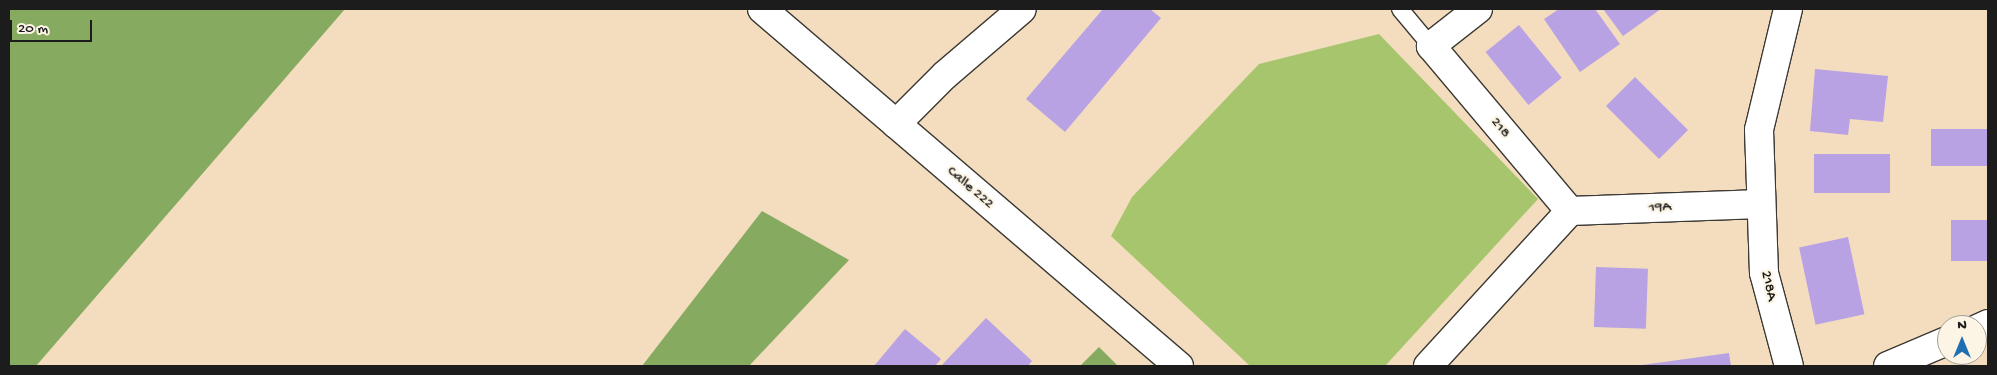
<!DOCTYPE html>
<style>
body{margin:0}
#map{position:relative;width:1997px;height:375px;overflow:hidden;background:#f4ddbf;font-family:"Gochi Hand",sans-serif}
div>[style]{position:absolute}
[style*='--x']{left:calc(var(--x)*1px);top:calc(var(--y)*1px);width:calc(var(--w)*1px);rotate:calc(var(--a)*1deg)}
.green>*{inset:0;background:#a7c56d}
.forest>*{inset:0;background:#85aa60}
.building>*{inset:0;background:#b8a2e3;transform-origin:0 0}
.roads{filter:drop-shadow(1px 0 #3c3934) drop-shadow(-1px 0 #3c3934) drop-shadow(0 1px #3c3934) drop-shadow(0 -1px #3c3934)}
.service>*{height:16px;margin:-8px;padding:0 8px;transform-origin:8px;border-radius:8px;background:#fff}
.minor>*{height:28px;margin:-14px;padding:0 14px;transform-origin:14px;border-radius:14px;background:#fff}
.secondary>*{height:28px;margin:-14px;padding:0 14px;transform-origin:14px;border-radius:14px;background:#fff}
span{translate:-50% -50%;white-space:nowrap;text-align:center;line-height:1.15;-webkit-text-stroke:4.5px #fcf5e5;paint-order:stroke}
.street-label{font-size:15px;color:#1c1c1c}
.frame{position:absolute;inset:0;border:10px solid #1c1c1c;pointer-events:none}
.north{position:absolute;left:1937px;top:315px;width:50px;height:50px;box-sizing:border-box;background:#fcf5e5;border:1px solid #a29e95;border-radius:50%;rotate:0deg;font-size:14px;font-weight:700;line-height:20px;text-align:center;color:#1c1c1c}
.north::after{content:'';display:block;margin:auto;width:18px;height:22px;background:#1f6fb2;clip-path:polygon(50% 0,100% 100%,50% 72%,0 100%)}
.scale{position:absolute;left:10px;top:20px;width:82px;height:22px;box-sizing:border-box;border:2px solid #1c1c1c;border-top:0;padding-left:6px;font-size:15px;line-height:18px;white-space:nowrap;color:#1c1c1c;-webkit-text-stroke:4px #fcf5e5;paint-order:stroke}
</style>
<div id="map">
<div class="green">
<i style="clip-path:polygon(1379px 34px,1538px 199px,1385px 366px,1250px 366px,1111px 236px,1132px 197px,1259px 64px)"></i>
</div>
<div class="forest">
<i style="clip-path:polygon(9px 9px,345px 9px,36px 366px,9px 366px)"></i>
<i style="clip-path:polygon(762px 211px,849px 260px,749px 366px,642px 366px)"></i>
<i style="clip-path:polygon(1099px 347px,1118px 366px,1080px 366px)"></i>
</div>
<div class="building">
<i style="clip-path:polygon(1103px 9px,1150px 9px,1161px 18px,1065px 132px,1026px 99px)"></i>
<i style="clip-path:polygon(1559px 9px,1595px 9px,1620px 44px,1580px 72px,1544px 19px)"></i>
<i style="clip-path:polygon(1603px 9px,1661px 9px,1623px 36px)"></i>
<i style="left:1519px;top:25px;width:68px;height:43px;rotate:51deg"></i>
<i style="clip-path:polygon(1815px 69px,1888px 76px,1883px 122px,1850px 119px,1848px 135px,1810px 131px)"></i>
<i style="left:1635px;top:77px;width:75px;height:41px;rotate:45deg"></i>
<i style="left:1931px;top:129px;width:57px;height:37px"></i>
<i style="left:1814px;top:154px;width:76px;height:39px"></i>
<i style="left:1988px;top:220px;width:41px;height:37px;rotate:90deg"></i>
<i style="left:1848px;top:237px;width:79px;height:50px;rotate:78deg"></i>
<i style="left:1596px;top:267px;width:52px;height:60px;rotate:2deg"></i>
<i style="clip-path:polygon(986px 318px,1032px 361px,1028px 366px,941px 366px)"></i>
<i style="clip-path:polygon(905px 329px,941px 359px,935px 366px,874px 366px)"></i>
<i style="clip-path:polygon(1729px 353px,1731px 366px,1642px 366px,1642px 365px)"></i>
</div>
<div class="roads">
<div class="service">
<i style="--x:1400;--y:9;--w:48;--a:50"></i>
</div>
<div class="minor">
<i style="--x:1478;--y:9;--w:60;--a:141.8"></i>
<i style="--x:1431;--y:46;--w:216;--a:49.9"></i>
<i style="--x:1788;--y:9;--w:124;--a:103.5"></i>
<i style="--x:1759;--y:130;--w:143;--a:88"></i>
<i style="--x:1764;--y:273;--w:96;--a:75"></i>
<i style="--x:896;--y:124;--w:69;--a:-45"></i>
<i style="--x:945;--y:75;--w:101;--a:-40.6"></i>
<i style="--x:1977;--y:329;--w:12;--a:-24"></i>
<i style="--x:1428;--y:366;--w:210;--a:-47.5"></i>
<i style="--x:1570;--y:211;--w:191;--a:-2.1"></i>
<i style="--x:1888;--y:366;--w:64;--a:-23"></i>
</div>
<div class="secondary">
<i style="--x:762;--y:9;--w:549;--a:40.57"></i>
</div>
</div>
<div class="street-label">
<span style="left:1500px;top:128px;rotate:50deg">218</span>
<span style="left:970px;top:188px;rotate:41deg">Calle 222</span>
<span style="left:1660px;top:208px;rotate:-2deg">19A</span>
<span style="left:1768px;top:286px;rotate:77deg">218A</span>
</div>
<div class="frame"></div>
<div class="north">N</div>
<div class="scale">20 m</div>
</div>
